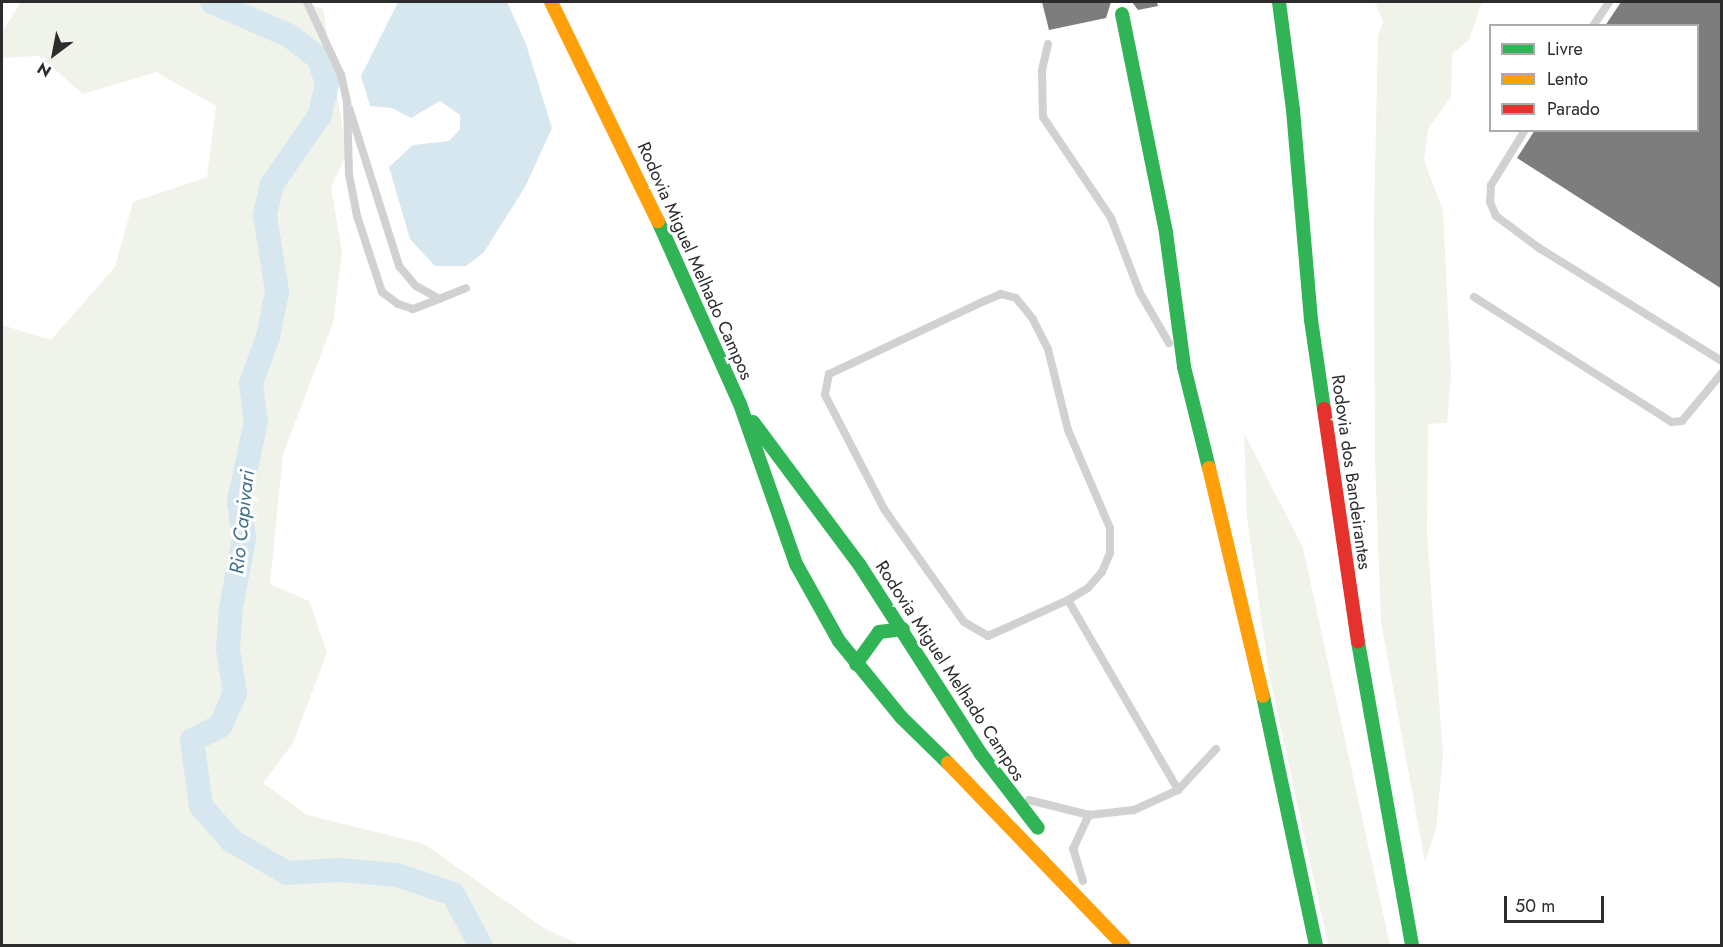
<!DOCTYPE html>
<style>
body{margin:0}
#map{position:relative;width:1723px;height:947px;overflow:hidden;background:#fff;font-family:Jost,sans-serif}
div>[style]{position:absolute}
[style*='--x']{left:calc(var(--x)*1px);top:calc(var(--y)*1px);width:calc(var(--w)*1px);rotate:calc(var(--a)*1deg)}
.green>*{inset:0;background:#f0f3ea}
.water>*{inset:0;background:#d6e7f0}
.river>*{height:24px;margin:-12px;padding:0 12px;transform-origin:12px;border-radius:12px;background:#d6e7f0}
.building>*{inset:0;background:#7d7d7d}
.lane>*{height:8px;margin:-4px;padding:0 4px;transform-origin:4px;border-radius:4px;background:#d1d1d1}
.fast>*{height:14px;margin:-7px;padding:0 7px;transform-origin:7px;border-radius:7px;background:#30b455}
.slow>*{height:14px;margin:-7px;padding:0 7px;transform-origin:7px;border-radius:7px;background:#ff9f0a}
.jam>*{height:14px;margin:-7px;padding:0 7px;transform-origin:7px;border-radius:7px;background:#e5322d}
span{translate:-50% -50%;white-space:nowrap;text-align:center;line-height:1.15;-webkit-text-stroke:6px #fff;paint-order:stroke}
.street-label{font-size:18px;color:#2c2c2c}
.water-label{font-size:20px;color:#3d708a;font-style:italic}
.frame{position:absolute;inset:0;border:3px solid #2c2c2c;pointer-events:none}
.legend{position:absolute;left:1489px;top:24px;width:210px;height:108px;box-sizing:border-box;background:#fff;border:2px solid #ababab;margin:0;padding:8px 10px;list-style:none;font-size:18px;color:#2c2c2c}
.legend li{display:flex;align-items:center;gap:12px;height:30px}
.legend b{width:30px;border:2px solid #ababab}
.north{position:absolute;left:24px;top:24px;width:60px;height:60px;-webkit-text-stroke:4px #fff;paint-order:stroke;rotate:212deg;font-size:16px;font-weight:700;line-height:24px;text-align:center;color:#2c2c2c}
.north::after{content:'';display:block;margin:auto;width:21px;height:27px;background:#2c2c2c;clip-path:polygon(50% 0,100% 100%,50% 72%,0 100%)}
.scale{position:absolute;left:1504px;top:896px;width:100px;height:27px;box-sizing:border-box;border:3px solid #2c2c2c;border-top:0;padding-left:8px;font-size:18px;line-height:21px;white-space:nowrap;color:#2c2c2c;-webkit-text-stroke:4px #fff;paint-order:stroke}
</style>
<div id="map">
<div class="green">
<i style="clip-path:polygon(21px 2px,303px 2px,323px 9px,347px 154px,331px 187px,342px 252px,333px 323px,283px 454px,270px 584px,309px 601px,327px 652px,293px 743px,263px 783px,307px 815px,424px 844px,544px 928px,580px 945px,2px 945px,2px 325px,51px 340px,115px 267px,133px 202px,207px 177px,216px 106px,156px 72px,83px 94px,39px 56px,2px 58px,2px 32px)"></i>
<i style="clip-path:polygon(1375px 2px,1482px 2px,1469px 40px,1452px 54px,1451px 97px,1428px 129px,1424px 160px,1443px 211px,1451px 375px,1447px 423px,1428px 424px,1427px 533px,1443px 755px,1436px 829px,1425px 862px,1381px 622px,1375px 460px,1374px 219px,1378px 36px,1383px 22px)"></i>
<i style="clip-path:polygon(1244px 433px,1303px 548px,1390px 945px,1328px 945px,1269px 674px,1247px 517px)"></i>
</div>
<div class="water">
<i style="clip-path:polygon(398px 2px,507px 2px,526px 44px,552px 128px,525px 187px,484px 252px,466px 266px,435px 266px,410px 239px,389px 167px,413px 145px,449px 141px,460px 129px,460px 115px,440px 101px,411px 118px,392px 108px,370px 106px,361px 76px)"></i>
</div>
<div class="river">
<i style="--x:212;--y:2;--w:85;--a:23.6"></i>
<i style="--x:290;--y:36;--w:37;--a:38"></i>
<i style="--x:319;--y:59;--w:26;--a:72"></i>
<i style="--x:327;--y:84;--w:32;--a:103"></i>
<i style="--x:320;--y:115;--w:84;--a:124.8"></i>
<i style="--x:272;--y:184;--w:32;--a:103"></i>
<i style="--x:265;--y:215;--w:78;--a:81.1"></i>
<i style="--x:277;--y:292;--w:46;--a:101.3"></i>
<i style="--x:268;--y:337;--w:49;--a:110.3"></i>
<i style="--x:251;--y:383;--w:38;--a:83"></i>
<i style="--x:256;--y:421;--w:83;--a:101.9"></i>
<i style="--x:239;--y:502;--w:37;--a:82"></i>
<i style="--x:244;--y:539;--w:69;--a:100.8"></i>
<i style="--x:231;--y:607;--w:42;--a:94.1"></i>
<i style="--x:228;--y:649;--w:45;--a:81"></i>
<i style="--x:235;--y:693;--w:36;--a:114"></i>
<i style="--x:220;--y:726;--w:31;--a:153"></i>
<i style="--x:192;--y:740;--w:67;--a:82.2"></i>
<i style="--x:201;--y:806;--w:47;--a:48.5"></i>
<i style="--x:232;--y:841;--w:64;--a:30.2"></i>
<i style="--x:287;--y:873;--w:52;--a:-3.3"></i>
<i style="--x:339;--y:870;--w:58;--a:4.9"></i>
<i style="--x:397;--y:875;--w:59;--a:18.7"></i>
<i style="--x:453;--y:894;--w:59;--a:61.7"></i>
</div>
<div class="building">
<i style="clip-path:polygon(1042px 2px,1111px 2px,1106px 18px,1049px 30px)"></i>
<i style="clip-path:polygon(1132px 2px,1157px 2px,1158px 6px,1138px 10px)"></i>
<i style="clip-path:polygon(1621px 2px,1722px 2px,1722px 289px,1517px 158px,1535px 130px,1698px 130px,1698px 26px,1605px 26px)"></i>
</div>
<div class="lane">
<i style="--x:307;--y:2;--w:81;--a:65"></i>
<i style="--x:341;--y:75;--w:28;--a:77"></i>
<i style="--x:347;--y:102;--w:72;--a:88.4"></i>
<i style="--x:349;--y:174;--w:43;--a:79.2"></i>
<i style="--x:357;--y:216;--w:80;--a:71.8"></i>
<i style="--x:382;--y:292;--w:20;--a:37"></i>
<i style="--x:398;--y:304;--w:16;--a:18"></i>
<i style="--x:413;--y:309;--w:28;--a:-21"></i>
<i style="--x:1593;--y:26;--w:29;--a:-56"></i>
<i style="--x:1048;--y:44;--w:28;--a:103"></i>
<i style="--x:1042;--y:71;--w:46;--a:88.8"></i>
<i style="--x:1043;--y:117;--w:122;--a:56"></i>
<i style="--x:1111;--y:218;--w:80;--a:68.9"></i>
<i style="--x:1140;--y:293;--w:58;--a:59.9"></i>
<i style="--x:349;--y:108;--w:166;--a:72.4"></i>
<i style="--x:399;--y:266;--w:26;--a:50"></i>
<i style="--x:416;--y:286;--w:26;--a:29"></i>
<i style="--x:439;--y:299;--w:29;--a:-22"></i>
<i style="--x:1525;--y:130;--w:65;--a:121.7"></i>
<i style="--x:1491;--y:185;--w:17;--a:93"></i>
<i style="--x:1490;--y:202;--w:15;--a:67"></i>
<i style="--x:1496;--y:216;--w:54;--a:36.7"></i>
<i style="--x:1539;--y:248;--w:215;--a:31.7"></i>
<i style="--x:1474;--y:297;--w:234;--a:32.3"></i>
<i style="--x:1672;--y:422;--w:10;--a:-6"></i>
<i style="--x:1682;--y:421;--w:62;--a:-50.2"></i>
<i style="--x:1068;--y:600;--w:23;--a:-31"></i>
<i style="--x:1088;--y:588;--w:21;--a:-49"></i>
<i style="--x:1102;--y:572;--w:21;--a:-67"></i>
<i style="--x:1110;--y:553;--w:25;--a:-90"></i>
<i style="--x:1110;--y:528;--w:107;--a:-113.2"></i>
<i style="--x:1068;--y:430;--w:83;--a:-103.9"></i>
<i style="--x:1048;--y:349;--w:34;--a:-117"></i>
<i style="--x:1033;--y:319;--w:27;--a:-129"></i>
<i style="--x:1016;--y:298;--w:16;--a:-165"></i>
<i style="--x:1001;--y:294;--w:23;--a:157"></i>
<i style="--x:980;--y:303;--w:167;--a:154.8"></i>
<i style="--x:829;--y:374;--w:21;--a:101"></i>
<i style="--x:825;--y:395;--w:128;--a:62.6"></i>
<i style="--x:884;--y:509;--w:138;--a:54.7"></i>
<i style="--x:964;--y:622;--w:28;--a:30"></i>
<i style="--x:988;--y:636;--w:88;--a:-24.2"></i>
<i style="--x:1068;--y:600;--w:220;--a:59.9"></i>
<i style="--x:1029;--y:800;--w:62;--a:14"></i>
<i style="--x:1089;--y:815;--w:45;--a:-6.3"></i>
<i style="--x:1134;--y:810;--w:48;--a:-24.4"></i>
<i style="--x:1178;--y:790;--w:56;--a:-47.2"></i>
<i style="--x:1083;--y:881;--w:34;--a:-107"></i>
<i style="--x:1073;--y:849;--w:38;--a:-65"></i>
</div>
<div class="fast">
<i style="--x:1279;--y:2;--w:109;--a:82.6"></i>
<i style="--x:1293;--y:110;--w:211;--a:85.1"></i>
<i style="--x:1311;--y:320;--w:90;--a:81.7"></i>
<i style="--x:1122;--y:14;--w:223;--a:78.6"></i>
<i style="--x:1166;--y:233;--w:135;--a:82.3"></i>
<i style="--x:1184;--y:367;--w:104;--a:76.1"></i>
<i style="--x:658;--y:221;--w:201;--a:65.9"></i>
<i style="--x:740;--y:404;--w:170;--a:70.7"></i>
<i style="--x:796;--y:564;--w:88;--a:60.8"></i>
<i style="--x:839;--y:641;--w:98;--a:50.8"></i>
<i style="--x:901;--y:717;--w:66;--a:44.4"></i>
<i style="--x:753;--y:422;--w:177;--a:53.3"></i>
<i style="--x:859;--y:564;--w:226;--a:57.3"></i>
<i style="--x:981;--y:754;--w:93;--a:52.4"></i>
<i style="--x:1358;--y:642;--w:309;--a:79.9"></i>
<i style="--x:856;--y:664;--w:39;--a:-54"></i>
<i style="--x:879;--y:632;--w:24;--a:-7"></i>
<i style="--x:1263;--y:696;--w:256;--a:78"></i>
</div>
<div class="slow">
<i style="--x:551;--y:2;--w:244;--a:64"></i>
<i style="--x:1209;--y:468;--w:234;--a:76.7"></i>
<i style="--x:948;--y:763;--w:254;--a:46.1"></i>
</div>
<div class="jam">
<i style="--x:1324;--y:409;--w:235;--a:81.7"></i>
</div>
<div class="street-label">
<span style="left:695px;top:261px;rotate:66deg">Rodovia Miguel Melhado Campos</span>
<span style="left:1351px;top:472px;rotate:82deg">Rodovia dos Bandeirantes</span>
<span style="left:950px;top:671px;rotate:57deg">Rodovia Miguel Melhado Campos</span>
</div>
<div class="water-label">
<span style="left:242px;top:522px;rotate:-84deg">Rio Capivari</span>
</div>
<div class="frame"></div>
<ul class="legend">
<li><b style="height:8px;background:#30b455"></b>Livre</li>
<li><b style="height:8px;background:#ff9f0a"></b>Lento</li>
<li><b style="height:8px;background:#e5322d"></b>Parado</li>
</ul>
<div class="north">N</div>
<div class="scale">50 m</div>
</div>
